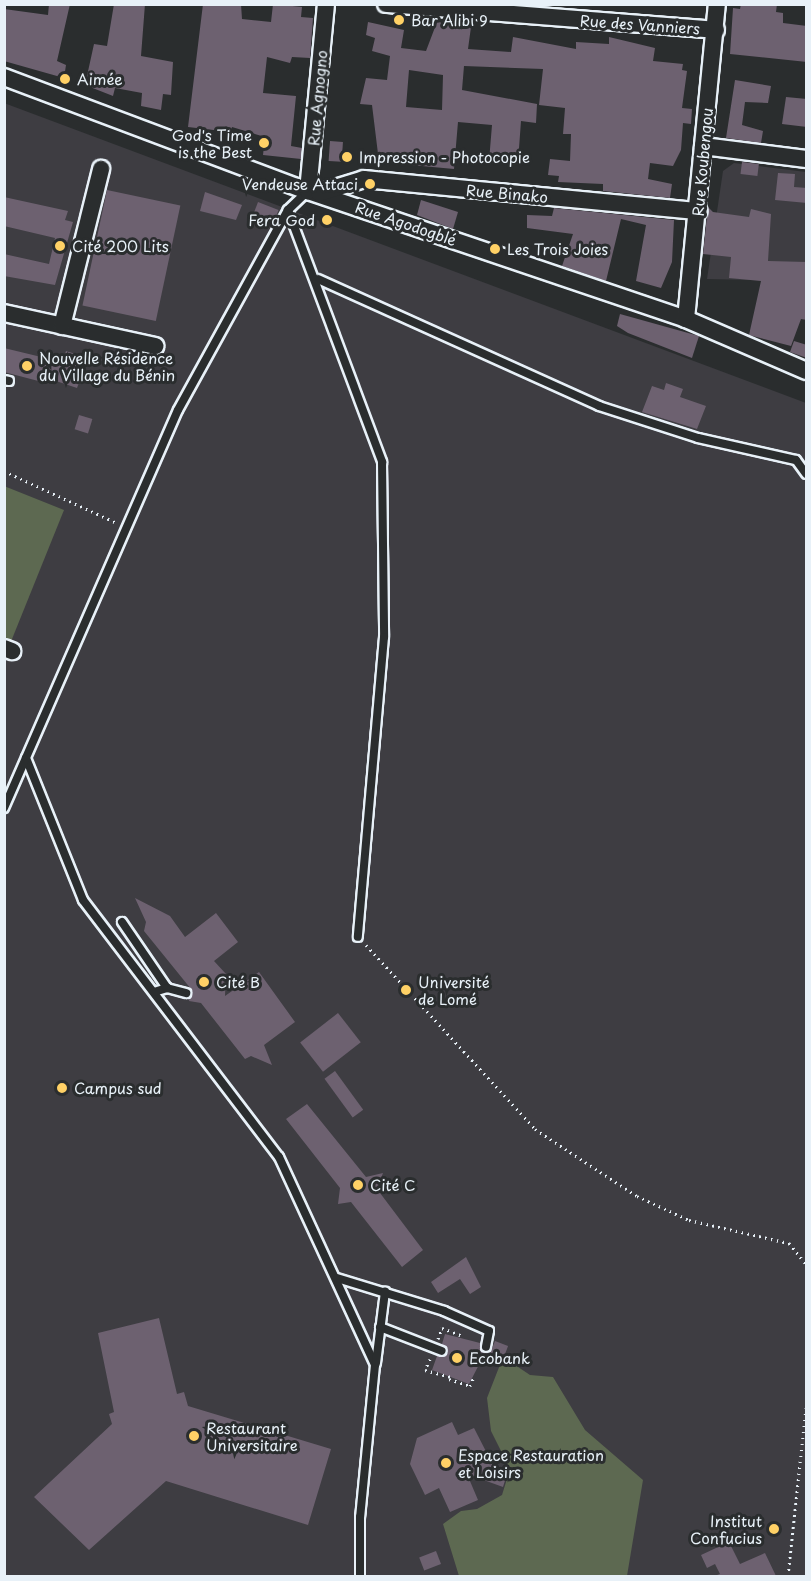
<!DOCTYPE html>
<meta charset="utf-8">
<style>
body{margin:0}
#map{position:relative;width:811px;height:1581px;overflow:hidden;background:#2a2d2e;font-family:"Playpen Sans",sans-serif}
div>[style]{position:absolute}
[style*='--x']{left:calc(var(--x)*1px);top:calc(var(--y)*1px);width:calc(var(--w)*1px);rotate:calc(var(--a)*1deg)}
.built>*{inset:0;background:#3e3d42}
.green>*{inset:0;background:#5d6951}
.building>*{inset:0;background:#6d6170;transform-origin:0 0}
.path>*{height:3px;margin-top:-1.5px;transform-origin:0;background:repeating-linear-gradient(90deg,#e8f1f8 0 1.5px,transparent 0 6px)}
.roads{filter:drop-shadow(2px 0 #e8f1f8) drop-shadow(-2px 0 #e8f1f8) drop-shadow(0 2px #e8f1f8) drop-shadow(0 -2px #e8f1f8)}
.lane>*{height:8px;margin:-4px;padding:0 4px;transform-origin:4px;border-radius:4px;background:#2a2d2e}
.street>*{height:16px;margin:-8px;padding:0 8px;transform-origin:8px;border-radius:8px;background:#2a2d2e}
.dots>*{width:16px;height:16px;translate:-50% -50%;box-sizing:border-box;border:3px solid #2a2d2e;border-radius:50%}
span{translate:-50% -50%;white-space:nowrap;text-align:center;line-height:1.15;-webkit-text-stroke:6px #2a2d2e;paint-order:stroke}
.poi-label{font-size:15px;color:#e8f1f8}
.left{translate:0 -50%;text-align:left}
.right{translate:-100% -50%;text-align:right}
.street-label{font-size:15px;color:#e8f1f8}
.frame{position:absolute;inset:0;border:6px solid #e8f1f8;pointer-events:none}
</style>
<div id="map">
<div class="built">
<i style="clip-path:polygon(4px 103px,806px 403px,806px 1576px,5px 1576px)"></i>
<i style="clip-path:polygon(734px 163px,806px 172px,806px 281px,707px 279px,723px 171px)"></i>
</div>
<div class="green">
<i style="clip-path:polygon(4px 486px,64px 510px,10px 644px,4px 642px)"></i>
<i style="clip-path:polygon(503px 1357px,530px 1375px,553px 1377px,585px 1430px,643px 1480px,627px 1576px,459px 1576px,443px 1524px,461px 1511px,477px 1509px,502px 1495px,510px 1469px,491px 1431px,487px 1398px)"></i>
</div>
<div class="building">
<i style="clip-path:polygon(49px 4px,70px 4px,57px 61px,66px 65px,64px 78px,4px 61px,4px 9px,48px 15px)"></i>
<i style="clip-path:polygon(114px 4px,145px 4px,141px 56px,173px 62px,171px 95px,163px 94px,161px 110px,141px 106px,142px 93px,115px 88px,113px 96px,85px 85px,94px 44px,107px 46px)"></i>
<i style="clip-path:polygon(203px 4px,241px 4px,242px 19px,271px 22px,273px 4px,302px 7px,301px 17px,313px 18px,310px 58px,292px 57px,290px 63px,267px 57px,263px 93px,296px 96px,291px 146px,302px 148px,301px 159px,263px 155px,265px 137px,232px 127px,231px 132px,188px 127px)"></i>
<i style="clip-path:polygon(741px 4px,777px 4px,776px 12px,783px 13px,783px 23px,807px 26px,807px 62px,730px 54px,733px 8px,740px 9px)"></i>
<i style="clip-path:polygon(evenodd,368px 22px,404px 30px,401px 48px,426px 51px,437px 22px,471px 27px,468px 49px,511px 52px,513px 37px,576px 49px,576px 42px,609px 44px,609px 37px,655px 48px,653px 61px,683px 64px,682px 70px,687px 71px,682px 108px,692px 109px,691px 124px,683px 123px,681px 150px,673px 166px,650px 163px,648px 179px,672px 184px,670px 198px,603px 191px,603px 184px,558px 182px,559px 176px,548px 175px,550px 159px,570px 161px,571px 134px,563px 134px,565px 108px,539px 105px,543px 69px,464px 66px,462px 90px,537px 104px,536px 123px,521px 121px,518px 162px,489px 161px,492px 125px,458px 122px,454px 169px,379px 162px,372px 105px,360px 104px,366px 78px,387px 80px,390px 56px,372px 51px,375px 38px,366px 35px,368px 22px,409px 70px,443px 75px,442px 110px,406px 107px,409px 70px)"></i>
<i style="clip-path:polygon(735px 80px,771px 86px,768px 103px,745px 102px,742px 125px,763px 131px,761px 143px,726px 138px)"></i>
<i style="clip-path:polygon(786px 97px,807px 99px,807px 127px,782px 124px)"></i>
<i style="left:330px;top:141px;width:13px;height:20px;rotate:4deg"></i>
<i style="left:742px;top:162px;width:17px;height:12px;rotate:7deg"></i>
<i style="clip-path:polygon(778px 173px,795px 174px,794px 187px,807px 188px,807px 203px,775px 200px)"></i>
<i style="left:107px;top:190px;width:75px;height:118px;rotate:12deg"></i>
<i style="clip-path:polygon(205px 192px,242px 205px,236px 220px,200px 211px)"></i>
<i style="clip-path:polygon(4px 197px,68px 211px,65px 220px,73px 222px,55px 285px,4px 276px,4px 254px,49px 264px,55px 238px,4px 226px)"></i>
<i style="clip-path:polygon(421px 200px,458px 212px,453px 229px,417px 215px)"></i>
<i style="left:258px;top:202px;width:22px;height:12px;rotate:21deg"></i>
<i style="clip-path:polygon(708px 207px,713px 212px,749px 217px,751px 209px,771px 214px,768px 261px,807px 262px,807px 320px,801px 319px,791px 346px,749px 335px,761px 281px,729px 278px,731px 257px,703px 254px)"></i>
<i style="clip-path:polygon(554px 208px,674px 220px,672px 262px,661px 288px,636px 281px,646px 225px,621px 219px,606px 281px,562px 266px,573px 234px,527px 228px,527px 215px,552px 216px)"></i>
<i style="clip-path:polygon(620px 314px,699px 336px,692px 358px,628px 333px,617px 326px)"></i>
<i style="clip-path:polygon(794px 341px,807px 345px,807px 358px,790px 352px)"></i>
<i style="clip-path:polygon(4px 348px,62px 362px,66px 351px,79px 355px,75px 369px,83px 372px,77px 388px,47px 378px,46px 383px,4px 372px)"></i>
<i style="clip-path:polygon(666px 383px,683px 389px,680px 397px,706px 406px,697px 429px,642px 412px,652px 386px,664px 390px)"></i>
<i style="left:79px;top:415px;width:14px;height:15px;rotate:17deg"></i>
<i style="clip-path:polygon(135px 898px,170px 916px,185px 937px,216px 913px,238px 942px,214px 961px,226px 974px,225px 996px,259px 972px,295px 1022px,264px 1045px,272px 1065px,251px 1056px,245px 1059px,201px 1003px,189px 1001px,191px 989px,144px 931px,146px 922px)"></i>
<i style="left:338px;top:1013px;width:37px;height:48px;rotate:52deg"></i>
<i style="left:335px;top:1071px;width:48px;height:13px;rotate:54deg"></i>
<i style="clip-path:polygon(307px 1104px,366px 1177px,383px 1173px,377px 1189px,423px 1250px,402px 1267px,351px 1202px,338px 1204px,340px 1188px,286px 1119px)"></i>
<i style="clip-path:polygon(466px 1257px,481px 1287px,470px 1294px,460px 1279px,438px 1293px,431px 1282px)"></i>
<i style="clip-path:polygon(159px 1318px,177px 1394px,184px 1392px,188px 1406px,331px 1449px,308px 1525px,166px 1481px,89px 1550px,34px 1497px,112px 1424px,109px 1414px,114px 1412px,98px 1333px)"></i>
<i style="clip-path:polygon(445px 1334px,480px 1343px,485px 1353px,469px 1384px,432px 1370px,437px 1356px,448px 1353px,442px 1344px)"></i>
<i style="left:495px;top:1341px;width:14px;height:17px;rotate:21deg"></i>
<i style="clip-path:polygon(452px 1422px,458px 1435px,474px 1428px,495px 1469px,507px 1474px,503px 1487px,467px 1474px,478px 1500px,450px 1512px,439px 1488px,425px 1495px,410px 1464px,417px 1438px)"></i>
<i style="clip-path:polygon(729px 1542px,740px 1564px,765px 1553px,776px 1576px,714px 1576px,720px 1574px,715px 1564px,707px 1568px,701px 1555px)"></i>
<i style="left:436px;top:1551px;width:14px;height:18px;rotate:69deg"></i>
</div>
<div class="path">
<i style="--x:4;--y:471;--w:124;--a:24.7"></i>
<i style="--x:366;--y:945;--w:250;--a:47.4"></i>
<i style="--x:535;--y:1129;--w:122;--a:33.3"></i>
<i style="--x:637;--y:1196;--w:57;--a:24.8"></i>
<i style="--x:689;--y:1220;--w:103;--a:13"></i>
<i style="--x:789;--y:1243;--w:27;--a:51"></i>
<i style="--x:438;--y:1339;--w:12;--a:-70"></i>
<i style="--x:442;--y:1328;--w:22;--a:21"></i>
<i style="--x:430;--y:1359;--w:12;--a:114"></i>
<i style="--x:425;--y:1370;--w:27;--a:15"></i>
<i style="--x:449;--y:1379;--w:22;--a:18"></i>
<i style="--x:470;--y:1386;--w:8;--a:-67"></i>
<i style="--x:788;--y:1576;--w:169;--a:-83.9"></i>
</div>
<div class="roads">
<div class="lane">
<i style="--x:288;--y:210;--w:269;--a:69.5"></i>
<i style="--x:382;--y:462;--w:175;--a:89.3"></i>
<i style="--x:384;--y:637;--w:301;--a:95"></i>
<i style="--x:318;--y:279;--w:308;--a:24.3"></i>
<i style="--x:599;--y:406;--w:104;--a:17.9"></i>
<i style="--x:698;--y:438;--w:100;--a:12.7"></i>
<i style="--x:796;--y:460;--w:17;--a:54"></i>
<i style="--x:4;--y:380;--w:5;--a:11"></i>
<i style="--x:26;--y:758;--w:153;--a:68.1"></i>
<i style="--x:83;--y:900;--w:323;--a:52.7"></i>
<i style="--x:279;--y:1157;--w:229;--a:65.2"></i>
<i style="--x:375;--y:1365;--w:153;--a:95.6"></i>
<i style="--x:360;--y:1517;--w:59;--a:90"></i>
<i style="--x:4;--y:808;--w:434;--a:-66.4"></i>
<i style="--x:178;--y:410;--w:228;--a:-61.2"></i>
<i style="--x:288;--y:210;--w:28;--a:-44"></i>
<i style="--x:122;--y:922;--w:80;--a:55.7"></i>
<i style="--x:154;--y:992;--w:14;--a:-17"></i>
<i style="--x:167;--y:988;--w:20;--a:15"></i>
<i style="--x:337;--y:1278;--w:112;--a:17.1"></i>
<i style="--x:444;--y:1311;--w:49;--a:24"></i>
<i style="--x:489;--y:1331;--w:16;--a:101"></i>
<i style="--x:380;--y:1327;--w:66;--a:21.2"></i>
<i style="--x:376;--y:1363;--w:72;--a:-82.8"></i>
</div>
<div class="street">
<i style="--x:386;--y:4;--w:331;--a:4.5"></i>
<i style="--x:4;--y:77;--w:325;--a:20.6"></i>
<i style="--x:308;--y:191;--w:399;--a:18.7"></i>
<i style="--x:686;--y:319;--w:131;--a:23.4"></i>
<i style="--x:703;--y:146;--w:104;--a:7.2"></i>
<i style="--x:308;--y:191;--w:188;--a:-84.5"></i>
<i style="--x:319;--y:193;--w:47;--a:-17.3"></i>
<i style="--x:364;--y:179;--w:336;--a:5.5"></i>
<i style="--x:4;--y:313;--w:155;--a:12.3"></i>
<i style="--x:686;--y:319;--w:317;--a:-84.4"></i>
<i style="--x:62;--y:326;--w:162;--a:-76"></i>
<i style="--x:4;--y:648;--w:9;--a:21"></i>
</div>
</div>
<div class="dots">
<i style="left:399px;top:20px;background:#ffd166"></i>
<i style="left:65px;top:79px;background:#ffd166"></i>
<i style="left:264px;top:143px;background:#ffd166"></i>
<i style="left:347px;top:157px;background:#ffd166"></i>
<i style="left:370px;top:184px;background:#ffd166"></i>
<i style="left:327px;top:220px;background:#ffd166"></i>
<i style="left:60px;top:246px;background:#ffd166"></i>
<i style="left:495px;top:249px;background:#ffd166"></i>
<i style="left:27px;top:366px;background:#ffd166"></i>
<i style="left:204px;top:982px;background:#ffd166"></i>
<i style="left:406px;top:990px;background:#ffd166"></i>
<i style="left:62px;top:1088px;background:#ffd166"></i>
<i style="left:358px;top:1185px;background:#ffd166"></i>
<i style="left:457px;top:1358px;background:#ffd166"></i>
<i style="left:194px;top:1436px;background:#ffd166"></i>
<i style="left:446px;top:1463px;background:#ffd166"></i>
<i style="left:774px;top:1529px;background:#ffd166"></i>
</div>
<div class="poi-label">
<span class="left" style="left:411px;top:20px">Bar Alibi 9</span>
<span class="left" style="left:77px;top:79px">Aimée</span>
<span class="right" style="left:252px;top:143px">God's Time<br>is the Best</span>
<span class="left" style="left:359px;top:157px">Impression - Photocopie</span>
<span class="right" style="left:358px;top:184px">Vendeuse Attaci</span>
<span class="right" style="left:315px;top:220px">Fera God</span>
<span class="left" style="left:72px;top:246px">Cité 200 Lits</span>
<span class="left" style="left:507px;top:249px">Les Trois Joies</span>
<span class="left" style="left:39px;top:366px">Nouvelle Résidence<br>du Village du Bénin</span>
<span class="left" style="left:418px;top:990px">Université<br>de Lomé</span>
<span class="left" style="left:216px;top:982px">Cité B</span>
<span class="left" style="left:74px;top:1088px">Campus sud</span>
<span class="left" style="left:370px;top:1185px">Cité C</span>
<span class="left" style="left:469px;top:1358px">Ecobank</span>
<span class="left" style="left:206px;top:1436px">Restaurant<br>Universitaire</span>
<span class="left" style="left:458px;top:1463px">Espace Restauration<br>et Loisirs</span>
<span class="right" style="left:762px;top:1529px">Institut<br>Confucius</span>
</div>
<div class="street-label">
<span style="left:640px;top:24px;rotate:4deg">Rue des Vanniers</span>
<span style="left:317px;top:98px;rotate:-85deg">Rue Agnogno</span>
<span style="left:702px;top:162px;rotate:-85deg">Rue Koubengou</span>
<span style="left:507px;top:193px;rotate:5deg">Rue Binako</span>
<span style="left:406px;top:223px;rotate:19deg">Rue Agodogblé</span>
</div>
<div class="frame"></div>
</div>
